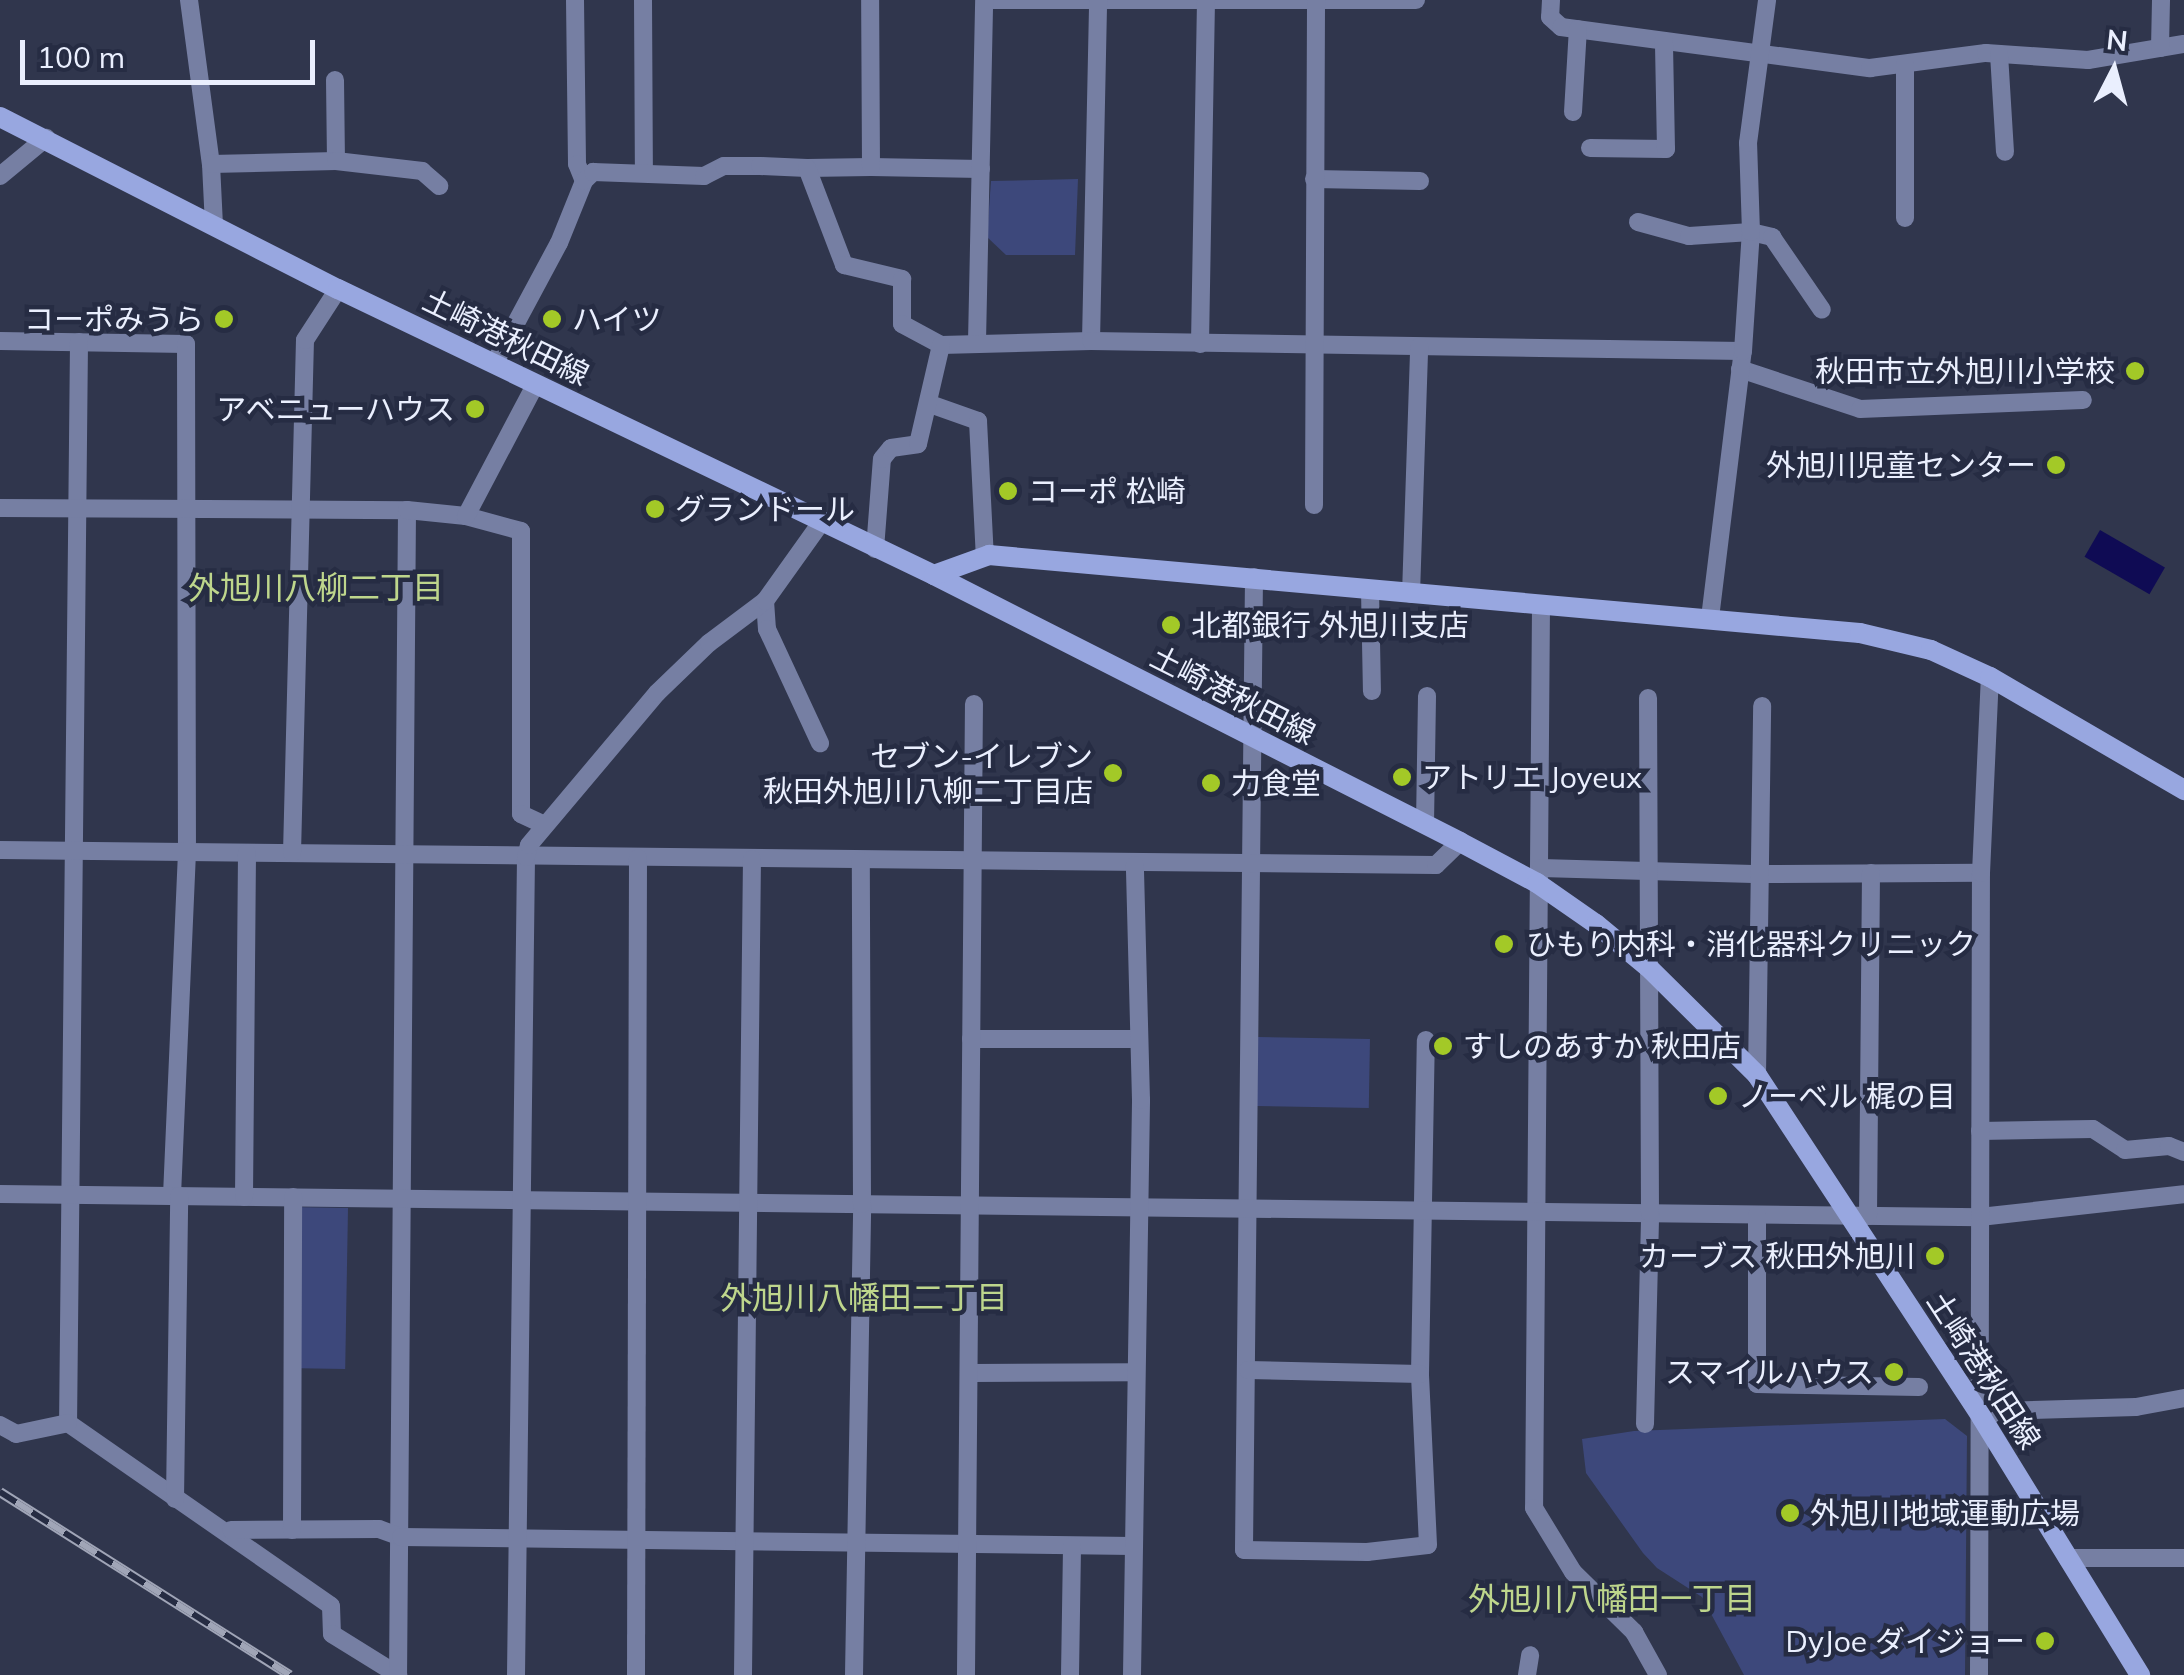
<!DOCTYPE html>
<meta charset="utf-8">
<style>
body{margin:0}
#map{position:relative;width:2184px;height:1675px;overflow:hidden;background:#30364d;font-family:Mulish,"Noto Sans JP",sans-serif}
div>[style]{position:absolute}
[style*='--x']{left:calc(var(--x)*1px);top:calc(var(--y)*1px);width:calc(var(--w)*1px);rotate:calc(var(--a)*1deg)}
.green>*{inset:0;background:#3d487b;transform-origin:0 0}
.water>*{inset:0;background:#0f0b54;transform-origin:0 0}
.street>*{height:18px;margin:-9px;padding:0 9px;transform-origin:9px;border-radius:9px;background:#767fa3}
.secondary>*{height:20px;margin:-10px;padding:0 10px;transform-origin:10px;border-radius:10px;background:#98a7e0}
.rail>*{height:10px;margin-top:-5px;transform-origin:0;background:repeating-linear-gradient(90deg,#262c43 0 19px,#a0a5b7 0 38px);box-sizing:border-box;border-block:2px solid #a0a5b7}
.dots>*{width:28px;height:28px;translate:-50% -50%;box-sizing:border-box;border:5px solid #262c43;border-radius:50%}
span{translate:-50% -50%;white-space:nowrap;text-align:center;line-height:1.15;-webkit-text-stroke:9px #262c43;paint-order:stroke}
.poi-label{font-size:30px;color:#eaeffe}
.right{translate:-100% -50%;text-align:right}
.left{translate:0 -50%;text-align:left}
.street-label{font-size:30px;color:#eaeffe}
.neighbourhood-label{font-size:32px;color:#bed68c}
.north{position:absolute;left:2064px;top:20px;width:100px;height:100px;-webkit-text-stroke:8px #262c43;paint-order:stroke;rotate:6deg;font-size:28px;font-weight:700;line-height:40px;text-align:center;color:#eaeffe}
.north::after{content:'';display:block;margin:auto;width:35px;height:45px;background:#eaeffe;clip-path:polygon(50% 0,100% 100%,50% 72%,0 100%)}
.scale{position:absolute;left:20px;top:40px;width:295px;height:45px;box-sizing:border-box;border:5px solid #eaeffe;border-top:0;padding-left:12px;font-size:30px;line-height:35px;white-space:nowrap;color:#eaeffe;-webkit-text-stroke:8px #262c43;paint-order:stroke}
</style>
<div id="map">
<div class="green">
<i style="clip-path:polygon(1078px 179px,1075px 255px,1006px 255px,987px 237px,991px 181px)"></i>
<i style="left:1258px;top:1037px;width:112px;height:69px;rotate:1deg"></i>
<i style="left:348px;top:1208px;width:161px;height:46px;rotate:91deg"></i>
<i style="clip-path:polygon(1945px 1419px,1967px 1436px,1965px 1675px,1744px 1675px,1702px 1597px,1657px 1568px,1643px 1553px,1586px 1473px,1582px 1439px,1634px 1431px)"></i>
</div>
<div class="water">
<i style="left:2100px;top:530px;width:75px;height:31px;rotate:30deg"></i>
</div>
<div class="street">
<i style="--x:189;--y:0;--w:165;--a:82.4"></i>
<i style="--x:211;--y:164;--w:61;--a:87.2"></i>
<i style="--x:575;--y:0;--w:164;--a:89.3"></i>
<i style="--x:577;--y:164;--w:18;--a:68"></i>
<i style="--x:643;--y:0;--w:171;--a:89.7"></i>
<i style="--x:989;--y:0;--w:427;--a:0"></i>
<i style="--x:1551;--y:0;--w:17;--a:93"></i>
<i style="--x:1550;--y:17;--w:15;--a:42"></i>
<i style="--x:1561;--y:27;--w:312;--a:7.6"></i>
<i style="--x:1870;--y:68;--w:117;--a:-7.4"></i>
<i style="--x:1986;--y:53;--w:102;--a:3.9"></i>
<i style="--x:2088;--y:60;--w:97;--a:-9.5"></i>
<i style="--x:2160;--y:48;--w:48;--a:-88.8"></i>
<i style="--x:1999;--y:54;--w:98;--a:86.5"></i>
<i style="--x:335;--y:80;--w:81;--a:89.3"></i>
<i style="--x:1573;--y:112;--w:83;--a:-86.6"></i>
<i style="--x:1590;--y:148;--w:76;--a:0.8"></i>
<i style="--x:1666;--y:149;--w:108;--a:-91.1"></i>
<i style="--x:211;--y:164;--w:125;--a:-1.4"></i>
<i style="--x:336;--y:161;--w:87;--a:6.6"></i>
<i style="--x:422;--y:171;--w:23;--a:41"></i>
<i style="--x:871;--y:167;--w:110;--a:1"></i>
<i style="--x:807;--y:168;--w:64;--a:-0.9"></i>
<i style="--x:871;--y:167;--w:167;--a:-90.3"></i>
<i style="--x:0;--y:176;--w:60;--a:-39.6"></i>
<i style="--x:1314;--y:179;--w:106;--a:1.1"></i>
<i style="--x:1905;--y:218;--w:154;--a:-90"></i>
<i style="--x:1638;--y:222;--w:53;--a:15.4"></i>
<i style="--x:1689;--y:236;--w:62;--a:-3.7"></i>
<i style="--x:1751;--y:232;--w:22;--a:13"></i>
<i style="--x:1772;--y:237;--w:88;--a:55.6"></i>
<i style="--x:0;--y:341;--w:186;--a:0.9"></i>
<i style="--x:186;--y:344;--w:508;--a:89.89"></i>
<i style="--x:187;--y:852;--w:344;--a:92.5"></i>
<i style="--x:1091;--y:341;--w:340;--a:-88.8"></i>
<i style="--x:79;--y:342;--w:1081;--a:90.58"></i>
<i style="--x:68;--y:1423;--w:320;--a:34.8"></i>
<i style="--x:331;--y:1606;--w:28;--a:88"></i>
<i style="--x:332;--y:1634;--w:78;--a:31.8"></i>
<i style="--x:977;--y:342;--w:342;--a:-88.8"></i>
<i style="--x:1200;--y:344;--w:342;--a:-89"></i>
<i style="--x:494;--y:364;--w:137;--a:-61.8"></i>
<i style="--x:559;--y:243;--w:67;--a:-68"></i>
<i style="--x:584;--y:181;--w:13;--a:-45"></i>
<i style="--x:593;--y:172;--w:111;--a:2.1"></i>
<i style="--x:704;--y:176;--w:22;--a:-27"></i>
<i style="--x:724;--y:166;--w:36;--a:0"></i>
<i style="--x:760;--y:166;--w:47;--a:2.4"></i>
<i style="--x:807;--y:168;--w:104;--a:69.1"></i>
<i style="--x:844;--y:265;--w:60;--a:13.6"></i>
<i style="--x:902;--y:279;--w:45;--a:90"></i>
<i style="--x:902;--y:324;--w:44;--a:28.3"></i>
<i style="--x:941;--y:345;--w:150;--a:-1.5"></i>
<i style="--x:1091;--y:341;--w:652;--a:0.88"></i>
<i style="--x:1740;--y:369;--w:126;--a:18.4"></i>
<i style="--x:1860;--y:409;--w:223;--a:-2.3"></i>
<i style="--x:930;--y:404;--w:51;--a:19.5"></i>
<i style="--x:978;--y:421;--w:136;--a:87.1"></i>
<i style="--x:1314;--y:505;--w:505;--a:-89.77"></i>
<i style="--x:0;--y:508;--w:407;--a:0.3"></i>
<i style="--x:407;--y:510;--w:1165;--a:90.44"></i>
<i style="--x:407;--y:510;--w:59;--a:5.8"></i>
<i style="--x:466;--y:516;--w:57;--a:15.3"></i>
<i style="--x:521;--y:531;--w:283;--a:90"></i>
<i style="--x:521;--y:814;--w:26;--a:25"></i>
<i style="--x:466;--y:516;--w:148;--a:-62.2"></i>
<i style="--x:875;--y:549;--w:90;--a:-85.6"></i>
<i style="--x:882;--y:459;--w:14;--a:-51"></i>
<i style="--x:891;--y:448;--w:27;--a:-8"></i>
<i style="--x:918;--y:444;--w:102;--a:-76.9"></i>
<i style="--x:1254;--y:577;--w:973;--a:90.59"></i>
<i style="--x:1244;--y:1550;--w:123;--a:0.9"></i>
<i style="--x:1367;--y:1552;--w:61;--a:-6.5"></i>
<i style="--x:1428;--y:1545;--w:171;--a:-92.7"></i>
<i style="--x:1420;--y:1374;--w:334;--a:-89"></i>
<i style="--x:1370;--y:590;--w:101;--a:88.9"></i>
<i style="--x:1411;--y:594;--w:247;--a:-88.1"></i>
<i style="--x:765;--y:601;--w:28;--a:86"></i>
<i style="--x:767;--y:629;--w:126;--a:65.1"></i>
<i style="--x:1541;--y:605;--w:903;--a:90.44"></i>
<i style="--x:1534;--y:1508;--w:75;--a:58.6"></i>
<i style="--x:1573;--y:1572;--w:86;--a:44.5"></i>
<i style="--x:1634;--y:1632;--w:49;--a:60.8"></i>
<i style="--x:1710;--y:618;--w:269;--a:-83"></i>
<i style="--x:1743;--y:351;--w:119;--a:-86.2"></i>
<i style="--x:1751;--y:232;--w:89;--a:-91.9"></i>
<i style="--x:1748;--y:143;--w:144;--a:-82.4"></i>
<i style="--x:1425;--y:824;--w:128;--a:-89.1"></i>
<i style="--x:0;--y:850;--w:1436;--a:0.6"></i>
<i style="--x:1436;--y:865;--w:33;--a:-44"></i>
<i style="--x:292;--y:853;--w:513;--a:-88.55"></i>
<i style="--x:305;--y:340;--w:61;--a:-57.1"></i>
<i style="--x:1541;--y:868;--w:221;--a:1.6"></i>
<i style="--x:1762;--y:874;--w:219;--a:-0.3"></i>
<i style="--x:971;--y:1039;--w:168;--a:0"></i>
<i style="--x:1757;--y:1075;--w:369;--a:-89.2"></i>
<i style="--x:1980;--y:1131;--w:113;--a:-1"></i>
<i style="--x:2093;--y:1129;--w:38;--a:33"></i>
<i style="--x:2125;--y:1150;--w:44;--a:-5.2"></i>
<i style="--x:2169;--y:1146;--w:16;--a:22"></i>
<i style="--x:0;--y:1194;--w:1980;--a:0.67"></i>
<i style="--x:1980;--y:1217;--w:205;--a:-6.4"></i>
<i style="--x:244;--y:1197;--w:344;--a:-89.5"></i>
<i style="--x:1757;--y:1215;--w:169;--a:90"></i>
<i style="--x:1757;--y:1384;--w:162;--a:1.1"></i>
<i style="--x:1868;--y:1216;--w:343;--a:-89.5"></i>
<i style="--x:1248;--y:1370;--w:172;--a:1.3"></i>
<i style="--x:971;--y:1373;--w:164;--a:-0.3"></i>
<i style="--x:1982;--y:1418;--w:20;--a:-20"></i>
<i style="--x:2001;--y:1411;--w:135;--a:-1.7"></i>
<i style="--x:2136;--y:1407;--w:49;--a:-10.6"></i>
<i style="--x:1645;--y:1424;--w:211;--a:-88.6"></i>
<i style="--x:1650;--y:1213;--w:515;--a:-90.22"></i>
<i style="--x:0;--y:1425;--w:18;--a:29"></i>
<i style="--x:16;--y:1434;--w:53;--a:-11.9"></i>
<i style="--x:175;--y:1499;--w:303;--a:-89.2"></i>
<i style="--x:231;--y:1530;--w:148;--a:-0.4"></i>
<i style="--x:379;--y:1529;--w:23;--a:20"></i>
<i style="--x:401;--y:1537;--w:732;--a:0.7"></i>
<i style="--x:292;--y:1530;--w:333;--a:-89.8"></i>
<i style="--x:2067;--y:1558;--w:117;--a:0"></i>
<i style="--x:516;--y:1675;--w:818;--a:-89.3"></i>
<i style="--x:526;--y:857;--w:12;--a:-76"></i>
<i style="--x:529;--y:845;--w:199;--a:-49.9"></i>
<i style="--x:657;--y:693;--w:72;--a:-43.9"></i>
<i style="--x:709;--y:643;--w:70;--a:-36.9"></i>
<i style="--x:765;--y:601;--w:95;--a:-54.5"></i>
<i style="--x:636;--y:1675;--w:817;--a:-89.86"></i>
<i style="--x:743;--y:1675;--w:816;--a:-89.37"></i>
<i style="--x:854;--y:1675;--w:471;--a:-89"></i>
<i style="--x:862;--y:1204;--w:343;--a:-90.2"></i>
<i style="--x:966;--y:1675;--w:971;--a:-89.53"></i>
<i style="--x:1070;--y:1675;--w:129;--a:-89.1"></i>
<i style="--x:1132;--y:1675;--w:575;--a:-89.1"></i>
<i style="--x:1141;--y:1100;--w:235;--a:-91.5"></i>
<i style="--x:1527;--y:1675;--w:20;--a:-81"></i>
<i style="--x:1979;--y:1675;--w:802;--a:-89.86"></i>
<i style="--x:1981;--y:873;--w:196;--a:-87.4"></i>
</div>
<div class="secondary">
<i style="--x:0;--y:117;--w:379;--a:27"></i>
<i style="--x:338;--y:289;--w:661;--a:25.63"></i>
<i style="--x:934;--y:575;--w:590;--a:26.91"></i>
<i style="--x:1460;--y:842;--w:87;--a:28"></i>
<i style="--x:1537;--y:883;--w:72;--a:34.8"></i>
<i style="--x:1596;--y:924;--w:67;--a:39.6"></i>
<i style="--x:1648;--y:967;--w:153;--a:44.7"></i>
<i style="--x:1757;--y:1075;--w:410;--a:56.7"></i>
<i style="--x:1982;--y:1418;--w:302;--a:58.4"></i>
<i style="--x:934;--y:575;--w:59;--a:-20"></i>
<i style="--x:989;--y:555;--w:874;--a:5.12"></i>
<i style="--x:1860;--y:633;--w:73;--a:13.5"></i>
<i style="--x:1931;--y:650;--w:65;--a:24.6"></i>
<i style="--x:1990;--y:677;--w:225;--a:30.2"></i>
</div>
<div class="rail">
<i style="--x:0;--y:1492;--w:343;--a:32.3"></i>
</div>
<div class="dots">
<i style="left:224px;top:319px;background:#a3c927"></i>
<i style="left:552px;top:319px;background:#a3c927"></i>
<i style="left:2135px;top:371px;background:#a3c927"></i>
<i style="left:475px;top:409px;background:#a3c927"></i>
<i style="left:2056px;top:465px;background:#a3c927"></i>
<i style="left:1008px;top:491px;background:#a3c927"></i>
<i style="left:655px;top:509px;background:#a3c927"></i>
<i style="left:1171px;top:625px;background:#a3c927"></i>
<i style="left:1113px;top:773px;background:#a3c927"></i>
<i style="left:1402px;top:777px;background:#a3c927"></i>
<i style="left:1211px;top:783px;background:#a3c927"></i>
<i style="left:1504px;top:944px;background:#a3c927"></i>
<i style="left:1443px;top:1046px;background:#a3c927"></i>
<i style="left:1718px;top:1096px;background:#a3c927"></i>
<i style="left:1935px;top:1256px;background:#a3c927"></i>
<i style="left:1894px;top:1372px;background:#a3c927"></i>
<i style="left:1790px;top:1513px;background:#a3c927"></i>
<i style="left:2045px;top:1641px;background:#a3c927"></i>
</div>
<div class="poi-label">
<span class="right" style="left:204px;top:319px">コーポみうら</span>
<span class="left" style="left:572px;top:319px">ハイツ</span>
<span class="right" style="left:2115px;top:371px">秋田市立外旭川小学校</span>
<span class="right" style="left:455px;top:409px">アベニューハウス</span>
<span class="right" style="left:2036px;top:465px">外旭川児童センター</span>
<span class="left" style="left:1028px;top:491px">コーポ 松崎</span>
<span class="left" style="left:675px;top:509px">グランドール</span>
<span class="left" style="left:1191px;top:625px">北都銀行 外旭川支店</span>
<span class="right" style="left:1093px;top:773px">セブン-イレブン<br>秋田外旭川八柳二丁目店</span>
<span class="left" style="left:1422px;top:777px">アトリエ Joyeux</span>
<span class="left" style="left:1231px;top:783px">力食堂</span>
<span class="left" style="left:1526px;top:944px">ひもり内科・消化器科クリニック</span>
<span class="left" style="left:1463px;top:1046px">すしのあすか 秋田店</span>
<span class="left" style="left:1738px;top:1096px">ノーベル 梶の目</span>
<span class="right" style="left:1915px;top:1256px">カーブス 秋田外旭川</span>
<span class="right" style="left:1874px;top:1372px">スマイルハウス</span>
<span class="left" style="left:1810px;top:1513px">外旭川地域運動広場</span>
<span class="right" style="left:2025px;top:1641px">DyJoe ダイジョー</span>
</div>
<div class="street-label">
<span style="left:506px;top:337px;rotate:26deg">土崎港秋田線</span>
<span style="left:1233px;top:695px;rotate:27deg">土崎港秋田線</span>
<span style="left:1984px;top:1370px;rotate:57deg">土崎港秋田線</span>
</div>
<div class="neighbourhood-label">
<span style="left:316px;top:587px">外旭川八柳二丁目</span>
<span style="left:864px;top:1297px">外旭川八幡田二丁目</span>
<span style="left:1612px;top:1598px">外旭川八幡田一丁目</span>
</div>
<div class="north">N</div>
<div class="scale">100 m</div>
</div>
